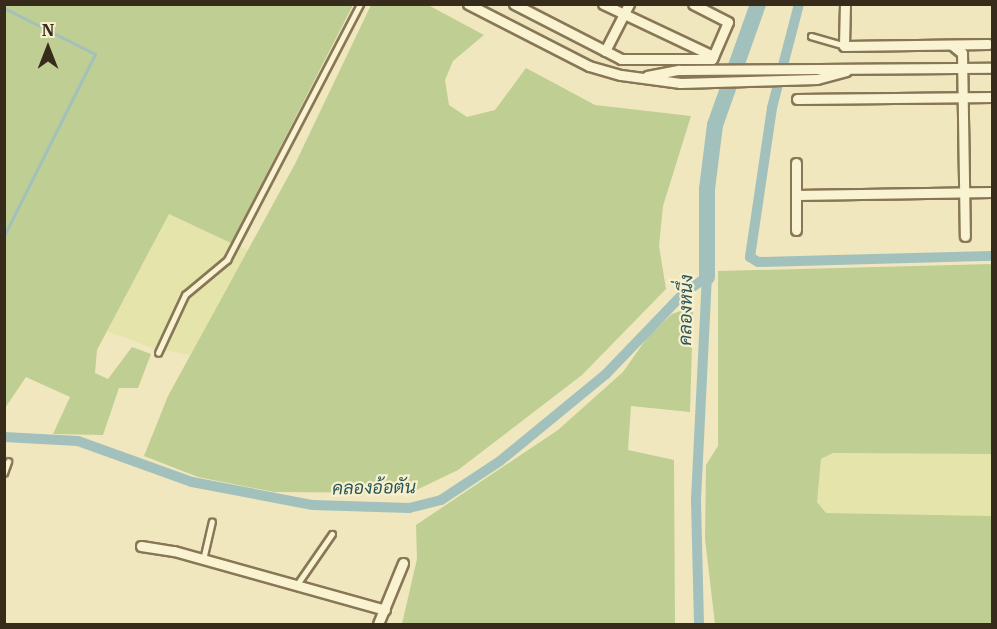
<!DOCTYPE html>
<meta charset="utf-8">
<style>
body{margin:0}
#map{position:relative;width:997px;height:629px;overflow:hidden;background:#f0e7be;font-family:"IBM Plex Serif",Sarabun,serif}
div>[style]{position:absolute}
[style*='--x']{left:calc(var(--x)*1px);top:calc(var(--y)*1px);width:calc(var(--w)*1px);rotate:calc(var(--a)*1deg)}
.farmland>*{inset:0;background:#e5e4ab}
.green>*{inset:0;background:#bfce92}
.stream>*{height:3px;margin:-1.5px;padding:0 1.5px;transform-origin:1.5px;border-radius:1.5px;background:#a2c1bc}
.canal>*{height:10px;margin:-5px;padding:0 5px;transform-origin:5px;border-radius:5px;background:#a2c1bc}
.river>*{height:16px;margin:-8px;padding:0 8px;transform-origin:8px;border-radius:8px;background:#a2c1bc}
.roads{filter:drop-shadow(2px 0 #887756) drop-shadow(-2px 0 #887756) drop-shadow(0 2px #887756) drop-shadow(0 -2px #887756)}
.lane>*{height:4.5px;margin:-2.25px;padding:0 2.25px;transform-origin:2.25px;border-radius:2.25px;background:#faf3d1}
.street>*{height:9px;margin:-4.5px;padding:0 4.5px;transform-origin:4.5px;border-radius:4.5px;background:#faf3d1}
span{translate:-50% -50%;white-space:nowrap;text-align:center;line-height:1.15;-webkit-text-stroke:4.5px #f7f0ce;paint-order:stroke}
.water-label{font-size:18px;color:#2a5558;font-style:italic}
.frame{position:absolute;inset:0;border:6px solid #372c1b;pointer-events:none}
.north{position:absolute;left:18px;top:18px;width:60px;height:60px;-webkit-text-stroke:4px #f7f0ce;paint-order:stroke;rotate:0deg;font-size:16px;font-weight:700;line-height:24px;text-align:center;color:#372c1b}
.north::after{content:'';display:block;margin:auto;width:21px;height:27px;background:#372c1b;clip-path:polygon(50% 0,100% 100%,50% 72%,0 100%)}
</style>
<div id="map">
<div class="farmland">
<i style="clip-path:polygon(169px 214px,248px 250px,190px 355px,152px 348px,107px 331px)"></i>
<i style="clip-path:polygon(833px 453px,992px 454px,992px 516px,826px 513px,817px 502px,819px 481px,821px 459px)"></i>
</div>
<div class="green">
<i style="clip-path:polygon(4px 5px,353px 5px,231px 243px,169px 214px,97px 350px,95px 373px,108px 379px,132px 347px,151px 354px,138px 388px,119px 388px,103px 435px,53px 434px,70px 397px,26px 377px,5px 408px)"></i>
<i style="clip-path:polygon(371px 5px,428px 5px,484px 35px,453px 61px,445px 80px,449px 105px,467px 117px,495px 110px,526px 68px,595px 105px,691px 116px,663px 206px,659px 246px,666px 289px,582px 375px,458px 470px,410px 493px,274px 492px,198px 477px,144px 456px,168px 396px,295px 164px)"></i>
<i style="clip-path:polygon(992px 264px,992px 454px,833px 453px,821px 459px,817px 502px,826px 513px,992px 516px,992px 624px,715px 624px,705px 539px,706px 465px,718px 446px,718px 271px)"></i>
<i style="clip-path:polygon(688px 308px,693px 312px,690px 412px,631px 406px,628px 450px,674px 460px,675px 624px,402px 624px,417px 559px,416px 525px,558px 430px,623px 372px,649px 335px,672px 314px)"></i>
</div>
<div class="stream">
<i style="--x:4;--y:8;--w:102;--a:26.8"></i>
<i style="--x:95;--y:54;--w:203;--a:116.6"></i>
</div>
<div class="canal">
<i style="--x:799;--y:4;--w:107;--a:104.6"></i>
<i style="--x:772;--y:108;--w:151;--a:98.4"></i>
<i style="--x:750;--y:257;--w:9;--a:32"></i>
<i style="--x:758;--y:262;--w:234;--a:-1.5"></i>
<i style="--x:4;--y:437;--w:74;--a:3.1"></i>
<i style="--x:78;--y:441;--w:121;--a:19.8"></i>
<i style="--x:192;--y:482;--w:123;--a:10.8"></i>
<i style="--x:313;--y:505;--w:96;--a:1.8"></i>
<i style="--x:409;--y:508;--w:33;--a:-14"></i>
<i style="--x:441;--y:500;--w:71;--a:-33.5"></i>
<i style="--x:500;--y:461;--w:137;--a:-39.4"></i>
<i style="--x:606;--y:374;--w:112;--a:-46.1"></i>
<i style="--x:684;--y:293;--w:28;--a:-35"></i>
<i style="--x:699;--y:624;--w:124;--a:-91.4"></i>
<i style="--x:696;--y:500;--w:223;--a:-87.2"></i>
</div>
<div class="river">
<i style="--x:707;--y:277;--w:88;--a:-90"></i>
<i style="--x:707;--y:189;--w:64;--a:-82.9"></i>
<i style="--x:715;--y:125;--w:128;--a:-70.4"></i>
</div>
<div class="roads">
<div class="lane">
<i style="--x:811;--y:36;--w:33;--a:16"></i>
<i style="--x:158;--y:353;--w:64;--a:-65"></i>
<i style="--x:185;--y:295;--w:55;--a:-39.8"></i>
<i style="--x:227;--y:260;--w:288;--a:-62.5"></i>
<i style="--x:4;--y:473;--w:12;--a:-70"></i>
<i style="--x:203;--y:560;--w:39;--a:-77"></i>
<i style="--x:296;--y:586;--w:63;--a:-55.3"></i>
</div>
<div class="street">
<i style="--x:468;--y:4;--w:136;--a:27.1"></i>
<i style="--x:589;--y:66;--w:33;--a:16"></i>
<i style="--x:621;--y:75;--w:60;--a:7.7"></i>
<i style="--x:680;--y:83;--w:137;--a:-1.7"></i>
<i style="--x:817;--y:79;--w:30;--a:-15"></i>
<i style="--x:514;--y:4;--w:120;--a:27.2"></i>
<i style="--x:621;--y:59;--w:91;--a:0"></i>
<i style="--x:712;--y:59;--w:40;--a:-66.6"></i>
<i style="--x:728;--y:22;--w:39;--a:-153"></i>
<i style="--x:603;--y:4;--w:122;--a:25.3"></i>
<i style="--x:845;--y:4;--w:42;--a:91.4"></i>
<i style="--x:844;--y:46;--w:144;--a:-0.8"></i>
<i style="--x:952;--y:45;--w:13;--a:39"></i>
<i style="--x:962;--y:53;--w:183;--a:89.1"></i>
<i style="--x:605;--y:51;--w:53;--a:-62.9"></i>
<i style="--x:647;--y:76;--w:33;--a:-11"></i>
<i style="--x:679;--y:70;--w:313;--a:-0.4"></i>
<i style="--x:797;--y:99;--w:195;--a:-0.6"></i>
<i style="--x:796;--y:163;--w:32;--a:90"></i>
<i style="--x:796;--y:195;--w:196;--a:-0.9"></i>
<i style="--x:796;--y:195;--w:35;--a:90"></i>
<i style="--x:141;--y:546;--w:33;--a:9"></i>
<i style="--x:174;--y:551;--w:219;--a:15.6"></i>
<i style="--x:378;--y:624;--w:66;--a:-67.7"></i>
</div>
</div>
<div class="water-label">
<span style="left:686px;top:310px;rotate:-89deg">คลองหนึ่ง</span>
<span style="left:374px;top:488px;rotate:-1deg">คลองอ้อตัน</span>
</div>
<div class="frame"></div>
<div class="north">N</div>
</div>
